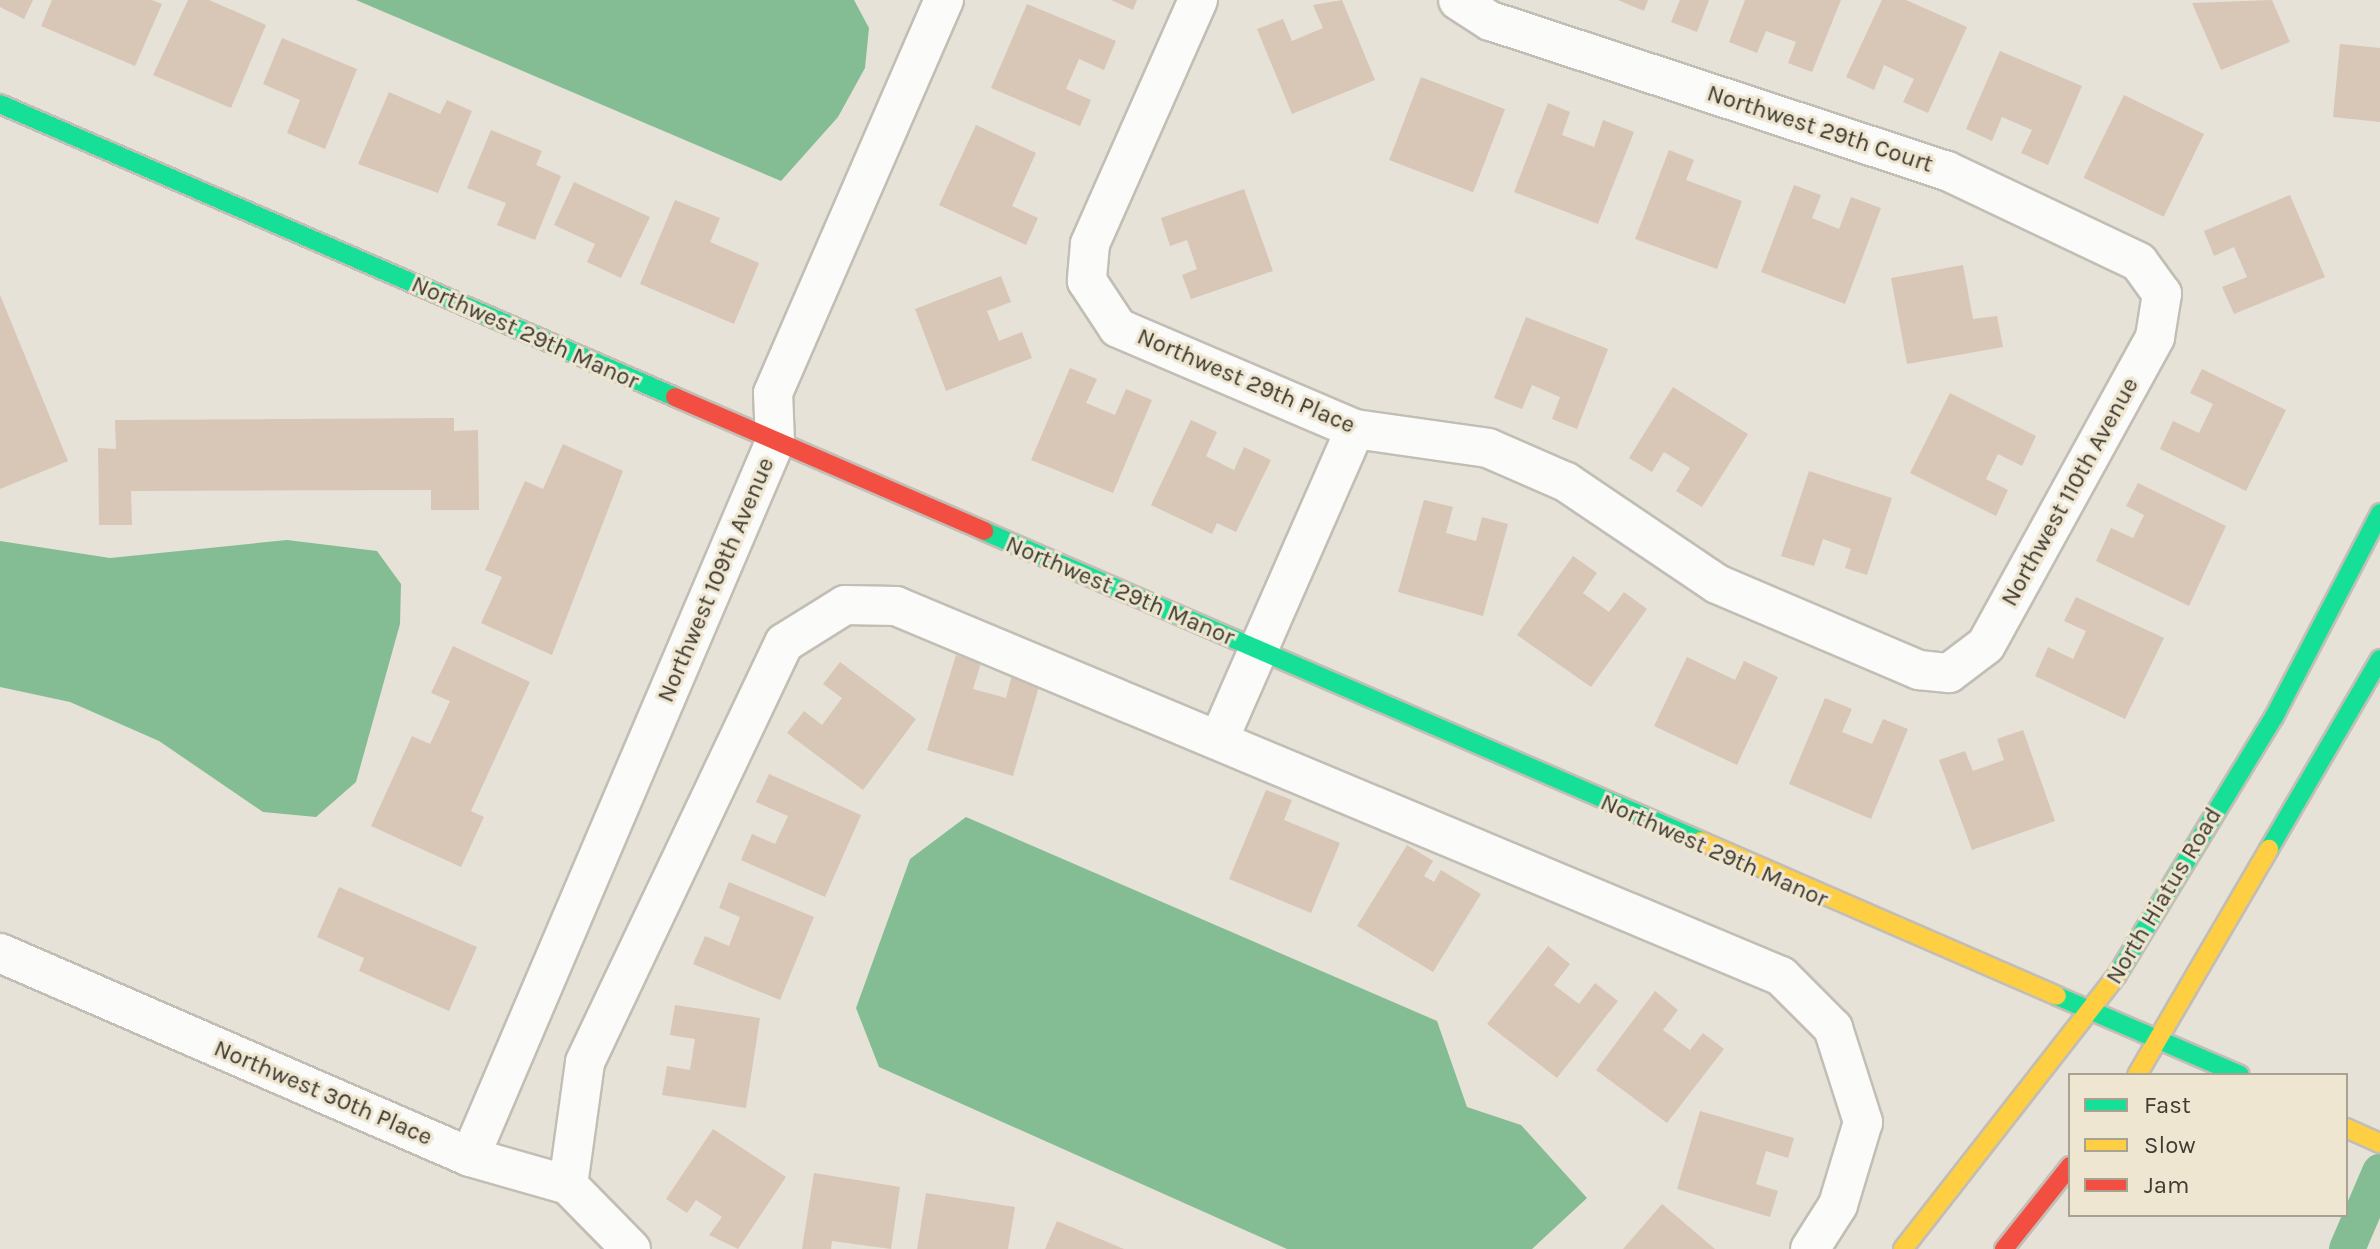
<!DOCTYPE html>
<style>
body{margin:0}
#map{position:relative;width:2380px;height:1249px;overflow:hidden;background:#e7e2d7;font-family:Karla,sans-serif}
div>[style]{position:absolute}
[style*='--x']{left:calc(var(--x)*1px);top:calc(var(--y)*1px);width:calc(var(--w)*1px);rotate:calc(var(--a)*1deg)}
.water>*{inset:0;background:#84bd94}
.canal>*{height:36px;margin:-18px;padding:0 18px;transform-origin:18px;border-radius:18px;background:#84bd94}
.building>*{inset:0;background:#d8c6b7;transform-origin:0 0}
.roads{filter:drop-shadow(2px 0 #c2beb5) drop-shadow(-2px 0 #c2beb5) drop-shadow(0 2px #c2beb5) drop-shadow(0 -2px #c2beb5)}
.street>*{height:38px;margin:-19px;padding:0 19px;transform-origin:19px;border-radius:19px;background:#fbfbf9}
.fast>*{height:18px;margin:-9px;padding:0 9px;transform-origin:9px;border-radius:9px;background:#16e098}
.slow>*{height:18px;margin:-9px;padding:0 9px;transform-origin:9px;border-radius:9px;background:#ffcf43}
.jam>*{height:18px;margin:-9px;padding:0 9px;transform-origin:9px;border-radius:9px;background:#f24e42}
span{translate:-50% -50%;white-space:nowrap;text-align:center;line-height:1.15;-webkit-text-stroke:6px #eee6d0;paint-order:stroke}
.street-label{font-size:24px;color:#3f3b33}
.legend{position:absolute;left:2068px;top:1073px;width:280px;height:144px;box-sizing:border-box;background:#eee6d0;border:2px solid #a8a291;margin:0;padding:10px 14px;list-style:none;font-size:24px;color:#3f3b33}
.legend li{display:flex;align-items:center;gap:16px;height:40px}
.legend b{width:40px;border:2px solid #a8a291}
</style>
<div id="map">
<div class="water">
<i style="clip-path:polygon(356px 0,854px 0,869px 28px,865px 68px,838px 117px,781px 181px)"></i>
<i style="clip-path:polygon(287px 540px,377px 551px,401px 584px,400px 624px,356px 782px,316px 817px,263px 812px,159px 741px,70px 702px,0 687px,0 541px,110px 558px)"></i>
<i style="clip-path:polygon(966px 817px,1437px 1021px,1467px 1107px,1521px 1125px,1587px 1198px,1532px 1249px,1287px 1249px,879px 1067px,856px 1008px,910px 859px)"></i>
</div>
<div class="canal">
<i style="--x:2347;--y:1249;--w:84;--a:-66.8"></i>
</div>
<div class="building">
<i style="clip-path:polygon(0 0,33px 0,24px 19px,0 7px)"></i>
<i style="clip-path:polygon(52px 0,152px 0,162px 4px,135px 66px,41px 26px)"></i>
<i style="clip-path:polygon(188px 0,209px 0,266px 25px,231px 108px,153px 75px)"></i>
<i style="clip-path:polygon(1111px 0,1137px 0,1133px 10px)"></i>
<i style="clip-path:polygon(1342px 0,1375px 80px,1292px 114px,1257px 29px,1283px 19px,1292px 41px,1323px 28px,1313px 5px)"></i>
<i style="clip-path:polygon(1618px 0,1648px 0,1644px 11px)"></i>
<i style="clip-path:polygon(1680px 0,1709px 0,1697px 32px,1671px 22px)"></i>
<i style="clip-path:polygon(1745px 0,1841px 0,1812px 72px,1788px 63px,1796px 42px,1766px 31px,1757px 53px,1729px 42px)"></i>
<i style="clip-path:polygon(1882px 0,1906px 0,1967px 27px,1928px 113px,1903px 102px,1914px 79px,1884px 65px,1874px 90px,1846px 77px)"></i>
<i style="clip-path:polygon(2272px 0,2290px 42px,2221px 70px,2192px 3px)"></i>
<i style="clip-path:polygon(1027px 4px,1116px 41px,1104px 70px,1079px 59px,1066px 89px,1091px 100px,1080px 126px,991px 88px)"></i>
<i style="clip-path:polygon(282px 38px,357px 69px,325px 149px,287px 133px,300px 100px,263px 84px)"></i>
<i style="clip-path:polygon(2340px 44px,2380px 48px,2380px 122px,2333px 117px)"></i>
<i style="clip-path:polygon(2000px 51px,2082px 86px,2048px 165px,2021px 153px,2032px 130px,2002px 117px,1992px 141px,1966px 129px)"></i>
<i style="left:1421px;top:77px;width:90px;height:89px;rotate:21deg"></i>
<i style="clip-path:polygon(389px 92px,440px 114px,447px 100px,472px 111px,438px 193px,358px 164px)"></i>
<i style="left:2124px;top:95px;width:89px;height:92px;rotate:26deg"></i>
<i style="clip-path:polygon(1548px 103px,1570px 112px,1562px 135px,1594px 147px,1603px 120px,1634px 132px,1598px 224px,1514px 192px)"></i>
<i style="clip-path:polygon(976px 125px,1036px 153px,1012px 206px,1038px 218px,1026px 245px,939px 205px)"></i>
<i style="clip-path:polygon(491px 130px,542px 151px,536px 165px,561px 176px,535px 240px,497px 225px,506px 203px,467px 188px)"></i>
<i style="clip-path:polygon(1669px 150px,1694px 160px,1686px 180px,1742px 201px,1717px 269px,1635px 239px)"></i>
<i style="clip-path:polygon(574px 182px,650px 217px,621px 278px,587px 262px,595px 244px,554px 225px)"></i>
<i style="clip-path:polygon(1794px 185px,1821px 195px,1812px 218px,1839px 229px,1851px 197px,1881px 208px,1845px 304px,1761px 272px)"></i>
<i style="clip-path:polygon(1244px 189px,1273px 271px,1191px 299px,1182px 275px,1197px 269px,1187px 240px,1170px 246px,1161px 218px)"></i>
<i style="clip-path:polygon(2290px 195px,2325px 277px,2234px 314px,2222px 287px,2247px 277px,2234px 247px,2214px 256px,2204px 231px)"></i>
<i style="clip-path:polygon(675px 200px,720px 218px,710px 242px,759px 263px,734px 324px,640px 284px)"></i>
<i style="clip-path:polygon(1963px 265px,1973px 319px,1997px 316px,2003px 347px,1907px 364px,1891px 278px)"></i>
<i style="clip-path:polygon(1001px 276px,1011px 302px,987px 311px,999px 341px,1022px 332px,1032px 358px,946px 391px,915px 309px)"></i>
<i style="clip-path:polygon(0 295px,68px 461px,0 489px)"></i>
<i style="clip-path:polygon(1526px 317px,1608px 349px,1577px 429px,1552px 419px,1560px 397px,1532px 385px,1522px 409px,1494px 398px)"></i>
<i style="clip-path:polygon(1070px 368px,1097px 379px,1086px 403px,1115px 415px,1126px 389px,1152px 400px,1113px 493px,1031px 460px)"></i>
<i style="clip-path:polygon(2202px 369px,2286px 410px,2246px 491px,2160px 449px,2173px 421px,2199px 433px,2213px 404px,2190px 393px)"></i>
<i style="clip-path:polygon(1673px 387px,1748px 434px,1702px 507px,1676px 491px,1690px 468px,1664px 452px,1652px 472px,1629px 458px)"></i>
<i style="clip-path:polygon(1950px 393px,2036px 436px,2022px 466px,1998px 454px,1986px 479px,2008px 490px,1996px 516px,1910px 473px)"></i>
<i style="clip-path:polygon(454px 418px,454px 431px,478px 430px,479px 510px,431px 510px,431px 490px,131px 491px,132px 525px,99px 525px,98px 448px,116px 449px,115px 420px)"></i>
<i style="clip-path:polygon(1191px 420px,1217px 432px,1206px 456px,1234px 470px,1244px 447px,1271px 460px,1236px 532px,1217px 523px,1212px 534px,1151px 505px)"></i>
<i style="clip-path:polygon(563px 444px,623px 471px,552px 655px,481px 623px,502px 577px,485px 570px,525px 481px,543px 489px)"></i>
<i style="clip-path:polygon(1809px 471px,1892px 498px,1867px 575px,1845px 568px,1851px 549px,1823px 539px,1814px 566px,1781px 556px)"></i>
<i style="clip-path:polygon(2138px 483px,2226px 526px,2189px 606px,2096px 561px,2111px 528px,2133px 538px,2144px 515px,2126px 506px)"></i>
<i style="clip-path:polygon(1424px 500px,1453px 507px,1446px 533px,1476px 541px,1482px 517px,1508px 524px,1483px 616px,1398px 592px)"></i>
<i style="clip-path:polygon(1573px 556px,1597px 573px,1583px 593px,1609px 612px,1624px 592px,1647px 609px,1591px 687px,1517px 635px)"></i>
<i style="clip-path:polygon(2076px 597px,2164px 638px,2125px 719px,2035px 676px,2048px 647px,2073px 659px,2086px 631px,2064px 621px)"></i>
<i style="clip-path:polygon(453px 646px,530px 682px,471px 811px,484px 817px,461px 867px,371px 826px,412px 736px,430px 744px,450px 701px,431px 693px)"></i>
<i style="clip-path:polygon(956px 655px,981px 663px,973px 689px,1006px 698px,1012px 675px,1040px 683px,1013px 776px,927px 750px)"></i>
<i style="clip-path:polygon(1687px 657px,1735px 680px,1744px 661px,1778px 677px,1737px 765px,1654px 726px)"></i>
<i style="clip-path:polygon(840px 662px,916px 719px,863px 790px,787px 733px,804px 711px,822px 725px,842px 698px,823px 684px)"></i>
<i style="clip-path:polygon(1825px 698px,1852px 709px,1842px 732px,1872px 744px,1883px 719px,1908px 729px,1871px 819px,1789px 784px)"></i>
<i style="clip-path:polygon(2023px 730px,2055px 821px,1972px 850px,1939px 760px,1965px 751px,1973px 771px,2004px 760px,1997px 739px)"></i>
<i style="clip-path:polygon(769px 774px,861px 815px,825px 897px,741px 860px,752px 834px,775px 844px,788px 816px,756px 802px)"></i>
<i style="clip-path:polygon(1266px 790px,1292px 800px,1284px 820px,1340px 843px,1311px 913px,1229px 879px)"></i>
<i style="clip-path:polygon(1407px 845px,1433px 861px,1424px 876px,1434px 882px,1441px 870px,1481px 894px,1433px 972px,1357px 926px)"></i>
<i style="clip-path:polygon(729px 882px,814px 917px,780px 1000px,693px 964px,705px 936px,729px 946px,740px 917px,719px 908px)"></i>
<i style="clip-path:polygon(339px 887px,477px 947px,449px 1011px,359px 971px,364px 958px,317px 937px)"></i>
<i style="clip-path:polygon(1548px 946px,1570px 964px,1554px 985px,1579px 1004px,1595px 983px,1618px 1001px,1557px 1078px,1487px 1024px)"></i>
<i style="clip-path:polygon(1655px 991px,1678px 1010px,1663px 1030px,1690px 1050px,1703px 1033px,1724px 1049px,1667px 1123px,1596px 1070px)"></i>
<i style="clip-path:polygon(675px 1005px,760px 1018px,746px 1108px,662px 1095px,667px 1066px,690px 1070px,695px 1039px,670px 1035px)"></i>
<i style="clip-path:polygon(1700px 1111px,1794px 1138px,1788px 1158px,1766px 1151px,1756px 1184px,1778px 1191px,1770px 1217px,1677px 1189px)"></i>
<i style="clip-path:polygon(713px 1129px,786px 1177px,738px 1249px,709px 1235px,722px 1217px,696px 1200px,687px 1213px,666px 1199px)"></i>
<i style="clip-path:polygon(814px 1173px,900px 1187px,891px 1249px,832px 1241px,831px 1249px,802px 1249px)"></i>
<i style="clip-path:polygon(926px 1193px,1015px 1207px,1008px 1249px,917px 1249px)"></i>
<i style="clip-path:polygon(1662px 1204px,1715px 1249px,1623px 1249px)"></i>
<i style="clip-path:polygon(1057px 1221px,1124px 1249px,1045px 1249px)"></i>
</div>
<div class="roads">
<div class="street">
<i style="--x:1198;--y:0;--w:267;--a:113.9"></i>
<i style="--x:1090;--y:244;--w:37;--a:95"></i>
<i style="--x:1087;--y:281;--w:56;--a:56.6"></i>
<i style="--x:1118;--y:328;--w:258;--a:23.1"></i>
<i style="--x:1355;--y:429;--w:134;--a:8.1"></i>
<i style="--x:1488;--y:448;--w:85;--a:23.6"></i>
<i style="--x:1566;--y:482;--w:182;--a:34"></i>
<i style="--x:1717;--y:584;--w:220;--a:23.1"></i>
<i style="--x:1919;--y:670;--w:30;--a:6"></i>
<i style="--x:1949;--y:673;--w:46;--a:-37.1"></i>
<i style="--x:1986;--y:645;--w:351;--a:-61.2"></i>
<i style="--x:2155;--y:337;--w:44;--a:-80.8"></i>
<i style="--x:2162;--y:294;--w:39;--a:-126"></i>
<i style="--x:2139;--y:262;--w:212;--a:-154.6"></i>
<i style="--x:1947;--y:171;--w:481;--a:-161.8"></i>
<i style="--x:1490;--y:21;--w:38;--a:-147"></i>
<i style="--x:1220;--y:737;--w:336;--a:-66.3"></i>
<i style="--x:0;--y:953;--w:512;--a:23.46"></i>
<i style="--x:470;--y:1157;--w:102;--a:15.9"></i>
<i style="--x:568;--y:1185;--w:90;--a:45.5"></i>
<i style="--x:470;--y:1157;--w:777;--a:-66.9"></i>
<i style="--x:775;--y:442;--w:49;--a:-92.3"></i>
<i style="--x:773;--y:393;--w:429;--a:-66.5"></i>
<i style="--x:568;--y:1185;--w:124;--a:-82.1"></i>
<i style="--x:585;--y:1062;--w:464;--a:-64.6"></i>
<i style="--x:784;--y:643;--w:72;--a:-31.9"></i>
<i style="--x:845;--y:605;--w:51;--a:1.1"></i>
<i style="--x:896;--y:606;--w:959;--a:22.69"></i>
<i style="--x:1781;--y:976;--w:74;--a:45"></i>
<i style="--x:1833;--y:1028;--w:99;--a:72.3"></i>
<i style="--x:1863;--y:1122;--w:87;--a:106.8"></i>
<i style="--x:1838;--y:1205;--w:52;--a:122.5"></i>
</div>
<div class="fast">
<i style="--x:0;--y:104;--w:736;--a:23.46"></i>
<i style="--x:984;--y:531;--w:781;--a:23.38"></i>
<i style="--x:2269;--y:849;--w:220;--a:-59.7"></i>
<i style="--x:2117;--y:975;--w:302;--a:-58.7"></i>
<i style="--x:2274;--y:717;--w:230;--a:-62.5"></i>
<i style="--x:2057;--y:996;--w:199;--a:23.3"></i>
</div>
<div class="slow">
<i style="--x:1701;--y:841;--w:388;--a:23.5"></i>
<i style="--x:2137;--y:1075;--w:262;--a:-59.7"></i>
<i style="--x:2346;--y:1128;--w:37;--a:24"></i>
<i style="--x:1903;--y:1249;--w:348;--a:-52"></i>
</div>
<div class="jam">
<i style="--x:675;--y:397;--w:337;--a:23.4"></i>
<i style="--x:2004;--y:1249;--w:106;--a:-51.5"></i>
</div>
</div>
<div class="street-label">
<span style="left:1820px;top:129px;rotate:18deg">Northwest 29th Court</span>
<span style="left:525px;top:333px;rotate:24deg">Northwest 29th Manor</span>
<span style="left:1246px;top:381px;rotate:23deg">Northwest 29th Place</span>
<span style="left:2070px;top:492px;rotate:-61deg">Northwest 110th Avenue</span>
<span style="left:716px;top:580px;rotate:-67deg">Northwest 109th Avenue</span>
<span style="left:1120px;top:591px;rotate:23deg">Northwest 29th Manor</span>
<span style="left:1714px;top:851px;rotate:24deg">Northwest 29th Manor</span>
<span style="left:2164px;top:896px;rotate:-59deg">North Hiatus Road</span>
<span style="left:323px;top:1093px;rotate:23deg">Northwest 30th Place</span>
</div>
<ul class="legend">
<li><b style="height:10px;background:#16e098"></b>Fast</li>
<li><b style="height:10px;background:#ffcf43"></b>Slow</li>
<li><b style="height:10px;background:#f24e42"></b>Jam</li>
</ul>
</div>
